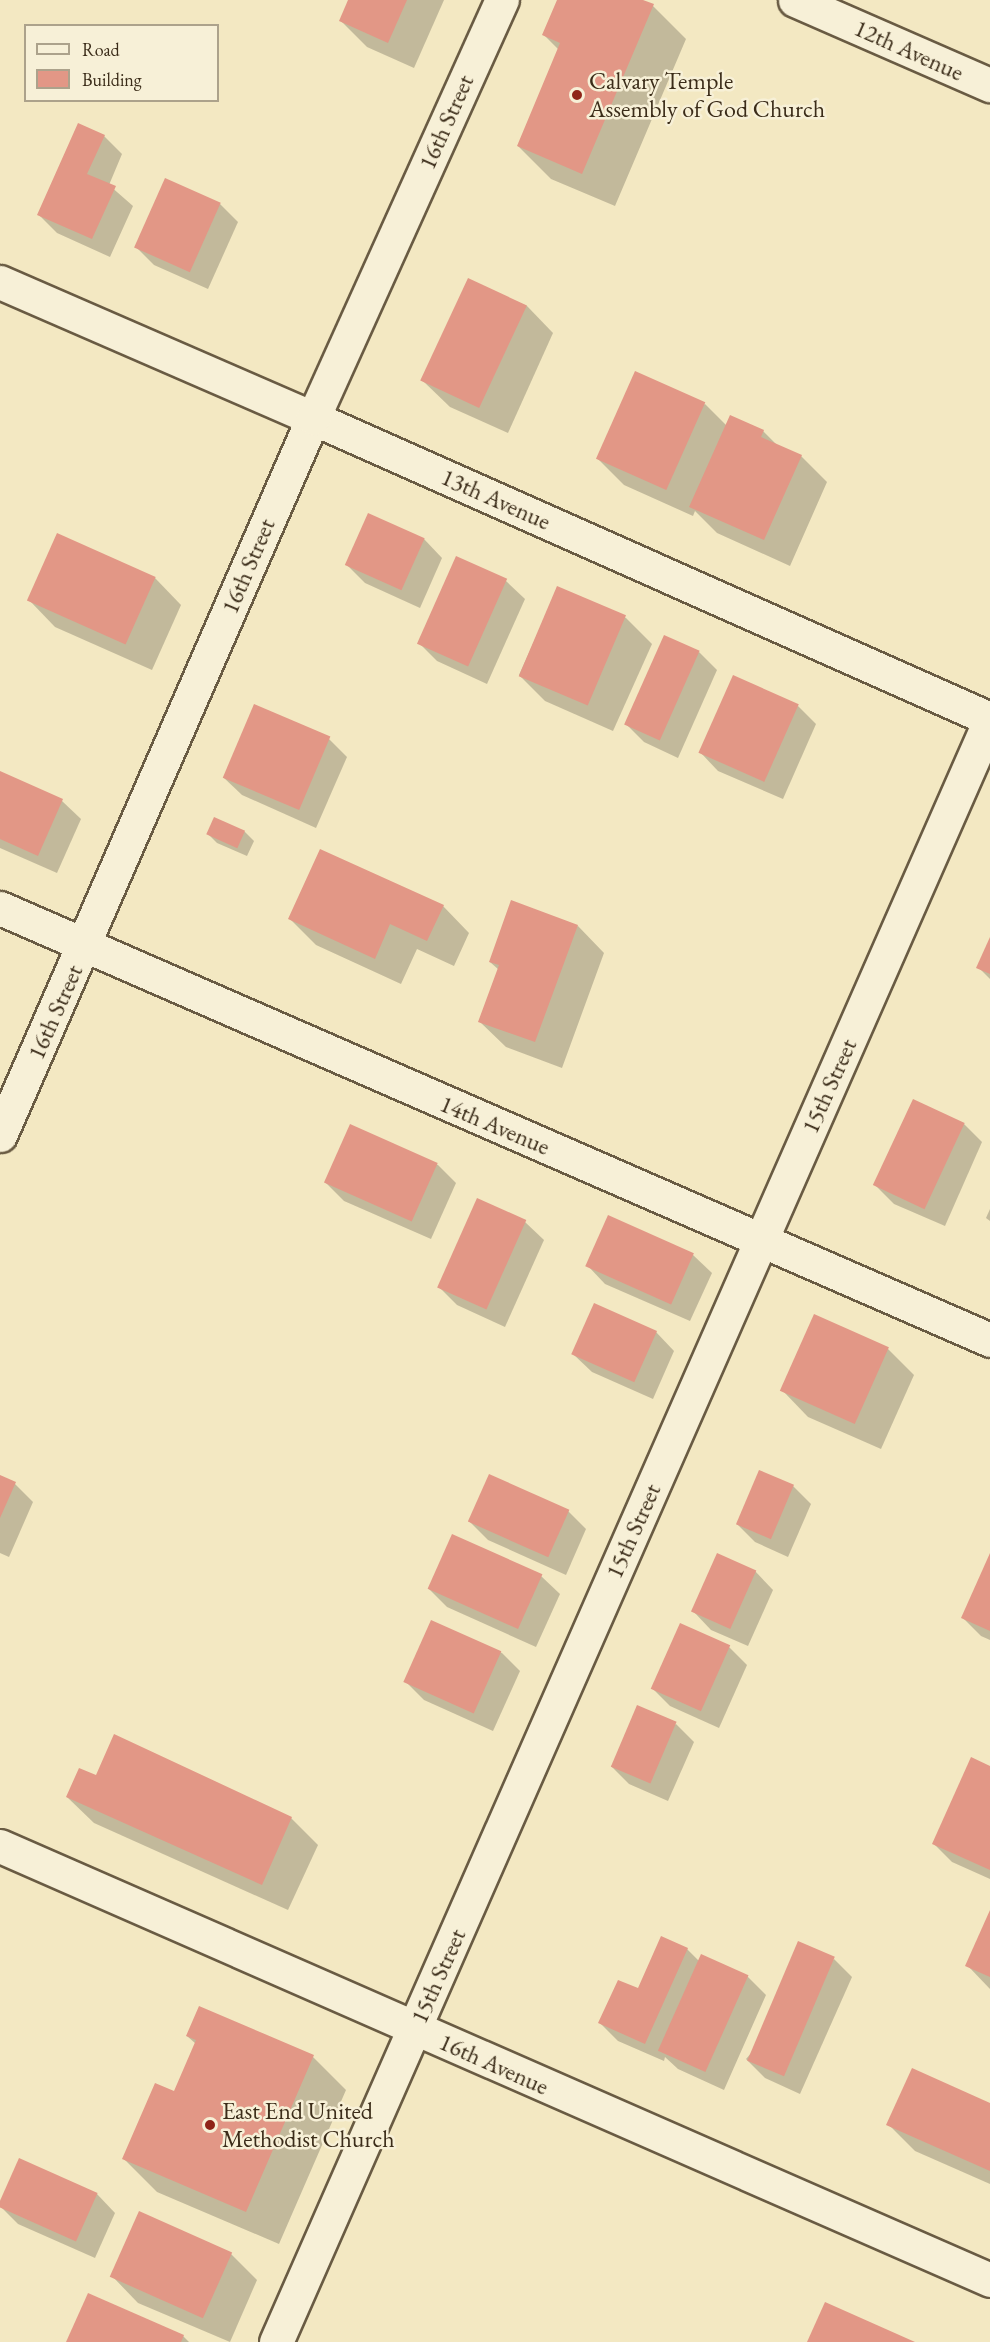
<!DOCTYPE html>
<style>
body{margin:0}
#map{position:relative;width:990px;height:2342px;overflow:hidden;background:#f3e8c2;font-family:"EB Garamond",serif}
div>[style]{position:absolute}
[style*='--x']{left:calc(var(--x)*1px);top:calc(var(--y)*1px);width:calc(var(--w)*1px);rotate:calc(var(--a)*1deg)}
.shadow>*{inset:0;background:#0003}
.building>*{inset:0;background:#e29786;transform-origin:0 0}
.roads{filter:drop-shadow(2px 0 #695b43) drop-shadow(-2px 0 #695b43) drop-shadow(0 2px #695b43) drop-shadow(0 -2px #695b43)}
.minor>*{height:33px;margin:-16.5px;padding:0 16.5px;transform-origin:16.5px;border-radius:16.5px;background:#f7f0d7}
.dots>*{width:16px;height:16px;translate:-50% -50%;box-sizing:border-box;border:3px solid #f7f0d7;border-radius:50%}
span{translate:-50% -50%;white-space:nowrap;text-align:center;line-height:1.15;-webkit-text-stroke:5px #f7f0d7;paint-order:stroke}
.street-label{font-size:24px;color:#3b2c19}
.poi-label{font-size:24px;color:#3b2c19}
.left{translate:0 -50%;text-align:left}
.legend{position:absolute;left:24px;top:24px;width:195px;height:78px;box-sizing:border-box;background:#f7f0d7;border:2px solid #aca28b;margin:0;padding:8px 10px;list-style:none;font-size:18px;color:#3b2c19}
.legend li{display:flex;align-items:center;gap:12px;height:30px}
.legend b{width:30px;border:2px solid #aca28b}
</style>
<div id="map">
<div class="shadow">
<i style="clip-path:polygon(350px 0,444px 0,414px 68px,367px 47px,341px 21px)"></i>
<i style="clip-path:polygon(559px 0,639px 0,653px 6px,686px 39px,615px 206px,551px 179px,518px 146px,559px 50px,544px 35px)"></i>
<i style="clip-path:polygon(104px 136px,122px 154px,109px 185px,133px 206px,110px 257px,57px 233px,39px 215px)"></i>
<i style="clip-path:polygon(220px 204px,238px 222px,208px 289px,154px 265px,136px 247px)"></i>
<i style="clip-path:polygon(468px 280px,527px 306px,553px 333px,508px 433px,450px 407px,423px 381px)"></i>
<i style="clip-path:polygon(705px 404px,727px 426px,763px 431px,777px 445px,801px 456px,827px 482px,790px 566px,717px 533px,695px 511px,693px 516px,624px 485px,598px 459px)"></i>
<i style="clip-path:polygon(424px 539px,442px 558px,420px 608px,365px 583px,347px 565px)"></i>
<i style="clip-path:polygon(456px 558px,506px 581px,525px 599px,487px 684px,437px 661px,419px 643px)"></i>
<i style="clip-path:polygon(155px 578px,181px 605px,152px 670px,55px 627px,29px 600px)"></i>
<i style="clip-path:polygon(558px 588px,626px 618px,652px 644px,613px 731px,545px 701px,519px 675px)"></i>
<i style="clip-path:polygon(699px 652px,717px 670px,678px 758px,644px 742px,626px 724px)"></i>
<i style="clip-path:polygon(798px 706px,816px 724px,783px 799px,718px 771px,700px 752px)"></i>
<i style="clip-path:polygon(329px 739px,347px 757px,316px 828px,242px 795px,223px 777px)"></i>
<i style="clip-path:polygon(0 773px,62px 801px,81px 819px,57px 873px,0 848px)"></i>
<i style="clip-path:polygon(215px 819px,245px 832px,254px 841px,247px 856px,217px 843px,208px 834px)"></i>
<i style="clip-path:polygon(443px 906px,469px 933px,454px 966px,417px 949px,401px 984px,316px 945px,290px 919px)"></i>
<i style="clip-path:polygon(578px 926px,604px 953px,562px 1068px,506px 1047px,479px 1021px,499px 970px,490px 962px)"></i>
<i style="clip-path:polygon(990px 941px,990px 979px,978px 967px)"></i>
<i style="clip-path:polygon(964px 1124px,982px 1142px,945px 1226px,894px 1204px,876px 1186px)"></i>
<i style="clip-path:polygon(351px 1126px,438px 1165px,456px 1183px,431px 1239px,344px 1201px,326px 1183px)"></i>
<i style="clip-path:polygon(478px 1200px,525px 1222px,544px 1240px,505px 1327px,457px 1305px,439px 1287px)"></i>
<i style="clip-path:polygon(990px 1209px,990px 1221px,986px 1218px)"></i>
<i style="clip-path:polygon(609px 1217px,693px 1255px,712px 1273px,690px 1321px,605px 1284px,587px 1265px)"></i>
<i style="clip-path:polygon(656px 1332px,674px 1351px,653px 1399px,592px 1372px,573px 1354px)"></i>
<i style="clip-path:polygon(888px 1349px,914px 1375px,881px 1449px,808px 1417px,782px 1390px)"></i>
<i style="clip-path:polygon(0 1477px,15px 1484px,33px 1502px,9px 1557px,0 1553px)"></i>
<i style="clip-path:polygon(793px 1486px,811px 1504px,788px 1557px,755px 1542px,737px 1524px)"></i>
<i style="clip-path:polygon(568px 1511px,586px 1529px,566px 1575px,488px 1540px,470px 1522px)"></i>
<i style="clip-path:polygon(990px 1556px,990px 1640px,981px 1636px,963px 1618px)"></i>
<i style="clip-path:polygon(755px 1571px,773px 1590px,748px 1646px,711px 1630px,693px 1611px)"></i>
<i style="clip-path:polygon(541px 1576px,560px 1594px,536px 1647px,447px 1607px,429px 1589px)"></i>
<i style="clip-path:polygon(432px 1622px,502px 1653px,520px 1671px,493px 1731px,424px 1700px,406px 1682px)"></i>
<i style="clip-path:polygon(729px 1647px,747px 1665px,719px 1728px,670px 1706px,652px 1688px)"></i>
<i style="clip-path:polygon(676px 1724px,694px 1742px,668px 1801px,629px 1784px,611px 1766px)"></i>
<i style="clip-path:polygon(990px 1767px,990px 1879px,952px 1862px,934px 1844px)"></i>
<i style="clip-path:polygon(97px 1777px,291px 1818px,318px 1845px,288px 1910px,94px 1823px,67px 1797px)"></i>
<i style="clip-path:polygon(990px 1914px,990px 1989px,967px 1965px)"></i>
<i style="clip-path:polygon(687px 1949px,699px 1961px,748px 1977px,766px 1995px,724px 2090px,678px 2069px,665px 2057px,664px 2061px,618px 2041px,600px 2023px)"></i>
<i style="clip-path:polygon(834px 1959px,852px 1977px,800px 2094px,765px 2078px,746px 2059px)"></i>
<i style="clip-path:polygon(187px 2036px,313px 2057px,346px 2090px,279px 2244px,157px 2192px,124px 2159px,175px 2093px,196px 2044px)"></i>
<i style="clip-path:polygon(990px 2105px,990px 2184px,915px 2151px,888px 2124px)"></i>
<i style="clip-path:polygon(20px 2160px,97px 2194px,115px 2213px,95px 2258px,18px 2224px,0 2206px)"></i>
<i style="clip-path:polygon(231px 2254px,257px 2280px,230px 2342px,138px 2303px,112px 2276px)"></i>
<i style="clip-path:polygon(183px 2336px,189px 2342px,68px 2342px)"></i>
</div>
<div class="building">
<i style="clip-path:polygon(348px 0,407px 0,388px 43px,339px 21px)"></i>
<i style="clip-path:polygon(557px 0,643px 0,654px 4px,582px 174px,517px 146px,560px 43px,542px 35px)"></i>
<i style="clip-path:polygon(78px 123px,105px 135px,87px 174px,116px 186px,92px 239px,37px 215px)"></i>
<i style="left:165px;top:178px;width:61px;height:76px;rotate:24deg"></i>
<i style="left:468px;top:278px;width:65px;height:113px;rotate:25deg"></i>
<i style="left:635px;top:371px;width:77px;height:96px;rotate:24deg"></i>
<i style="clip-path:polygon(730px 415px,764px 430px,761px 437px,802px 455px,764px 540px,689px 507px)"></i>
<i style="left:368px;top:513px;width:62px;height:57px;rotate:24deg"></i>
<i style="left:57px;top:533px;width:108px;height:74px;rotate:24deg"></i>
<i style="left:456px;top:556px;width:56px;height:96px;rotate:24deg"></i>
<i style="left:557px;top:586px;width:75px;height:98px;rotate:23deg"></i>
<i style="left:664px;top:635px;width:39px;height:98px;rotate:24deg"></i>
<i style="left:733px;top:675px;width:72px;height:85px;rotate:24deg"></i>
<i style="left:254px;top:704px;width:83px;height:80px;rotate:23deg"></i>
<i style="clip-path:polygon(0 771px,63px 799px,38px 856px,0 839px)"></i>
<i style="left:214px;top:817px;width:34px;height:19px;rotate:24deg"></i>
<i style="clip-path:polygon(320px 849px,444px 905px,427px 941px,390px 924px,375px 959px,288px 919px)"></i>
<i style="clip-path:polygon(511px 900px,578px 925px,535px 1042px,478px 1022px,499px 965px,489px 962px)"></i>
<i style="clip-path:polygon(990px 937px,990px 974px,976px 968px)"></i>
<i style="left:913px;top:1099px;width:57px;height:95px;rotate:25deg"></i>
<i style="left:350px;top:1124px;width:96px;height:64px;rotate:24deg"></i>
<i style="left:477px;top:1198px;width:54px;height:98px;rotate:24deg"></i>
<i style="left:608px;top:1215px;width:94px;height:56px;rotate:24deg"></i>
<i style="left:594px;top:1303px;width:69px;height:56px;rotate:24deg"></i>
<i style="left:814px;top:1314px;width:82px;height:84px;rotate:24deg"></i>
<i style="left:759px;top:1470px;width:38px;height:59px;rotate:23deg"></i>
<i style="left:489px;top:1474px;width:88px;height:52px;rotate:24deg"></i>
<i style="clip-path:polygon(0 1475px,16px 1482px,0 1518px)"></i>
<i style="left:452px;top:1534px;width:99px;height:60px;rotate:24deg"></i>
<i style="left:717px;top:1553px;width:43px;height:64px;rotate:24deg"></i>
<i style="clip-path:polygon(990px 1553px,990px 1631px,961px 1618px)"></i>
<i style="left:431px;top:1620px;width:77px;height:68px;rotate:24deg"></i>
<i style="left:680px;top:1623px;width:55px;height:72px;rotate:24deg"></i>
<i style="left:637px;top:1705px;width:43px;height:67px;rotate:23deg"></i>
<i style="clip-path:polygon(114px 1734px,292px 1817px,262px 1885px,66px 1797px,79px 1768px,96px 1775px)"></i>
<i style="clip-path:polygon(971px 1757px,990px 1766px,990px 1870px,932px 1844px)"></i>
<i style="clip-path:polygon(990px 1910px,990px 1977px,965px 1966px)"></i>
<i style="clip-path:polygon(661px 1936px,688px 1948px,645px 2044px,598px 2023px,618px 1980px,638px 1988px)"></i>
<i style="left:798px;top:1941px;width:40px;height:130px;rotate:23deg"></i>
<i style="left:701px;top:1954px;width:52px;height:106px;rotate:24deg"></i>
<i style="clip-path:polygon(199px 2006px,314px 2055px,246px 2212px,122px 2159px,155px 2083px,174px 2091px,196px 2040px,186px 2036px)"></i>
<i style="clip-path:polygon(912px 2068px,990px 2103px,990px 2171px,886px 2125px)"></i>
<i style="left:19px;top:2158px;width:86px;height:53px;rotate:24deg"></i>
<i style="left:139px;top:2211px;width:102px;height:72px;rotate:24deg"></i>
<i style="clip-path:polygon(88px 2293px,184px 2335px,181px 2342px,66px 2342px)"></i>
<i style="clip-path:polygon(825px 2302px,915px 2342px,807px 2342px)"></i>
</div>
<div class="roads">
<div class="minor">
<i style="--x:795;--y:0;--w:213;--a:23.6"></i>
<i style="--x:0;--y:282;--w:341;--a:23.5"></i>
<i style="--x:313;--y:418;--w:741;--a:23.97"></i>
<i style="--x:0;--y:908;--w:1080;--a:23.57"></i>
<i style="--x:0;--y:1135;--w:782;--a:-66.42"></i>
<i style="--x:313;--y:418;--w:459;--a:-65.7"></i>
<i style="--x:0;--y:1846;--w:1081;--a:23.67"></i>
<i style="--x:276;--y:2342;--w:1772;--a:-66.24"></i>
</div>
</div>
<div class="dots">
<i style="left:577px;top:95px;background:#8f2418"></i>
<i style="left:210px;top:2125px;background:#8f2418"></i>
</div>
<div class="street-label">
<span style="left:909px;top:50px;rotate:24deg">12th Avenue</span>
<span style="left:446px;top:122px;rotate:-66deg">16th Street</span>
<span style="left:496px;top:499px;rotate:24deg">13th Avenue</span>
<span style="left:248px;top:566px;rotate:-67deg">16th Street</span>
<span style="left:55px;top:1012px;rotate:-66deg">16th Street</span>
<span style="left:829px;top:1086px;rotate:-66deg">15th Street</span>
<span style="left:495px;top:1125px;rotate:23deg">14th Avenue</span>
<span style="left:633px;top:1531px;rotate:-66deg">15th Street</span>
<span style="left:438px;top:1976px;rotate:-66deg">15th Street</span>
<span style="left:494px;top:2064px;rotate:24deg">16th Avenue</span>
</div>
<div class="poi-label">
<span class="left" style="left:589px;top:95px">Calvary Temple<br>Assembly of God Church</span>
<span class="left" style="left:222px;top:2125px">East End United<br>Methodist Church</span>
</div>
<ul class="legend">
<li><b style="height:8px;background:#f7f0d7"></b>Road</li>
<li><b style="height:16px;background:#e29786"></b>Building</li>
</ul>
</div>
